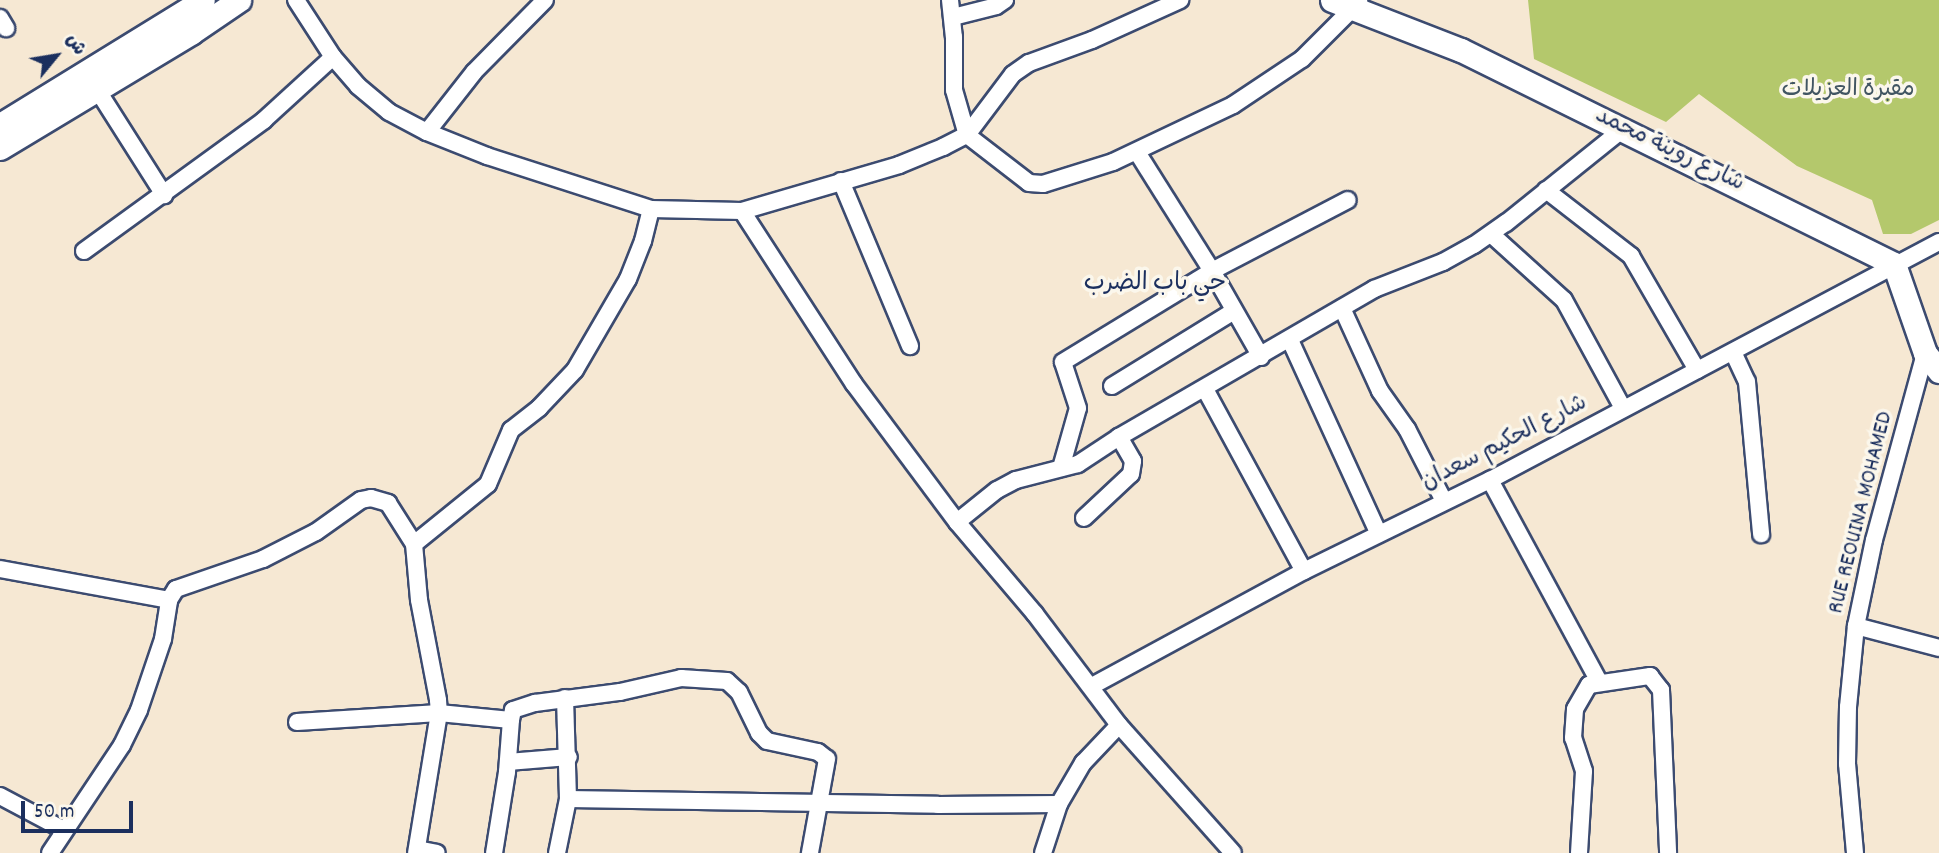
<!DOCTYPE html>
<meta charset="utf-8">
<style>
body{margin:0}
#map{position:relative;width:1939px;height:853px;overflow:hidden;background:#f6e8d3;font-family:Dekko,"Playpen Sans Arabic",sans-serif}
div>[style]{position:absolute}
[style*='--x']{left:calc(var(--x)*1px);top:calc(var(--y)*1px);width:calc(var(--w)*1px);rotate:calc(var(--a)*1deg)}
.green>*{inset:0;background:#b4c86c}
.roads{filter:drop-shadow(2px 0 #3c4b70) drop-shadow(-2px 0 #3c4b70) drop-shadow(0 2px #3c4b70) drop-shadow(0 -2px #3c4b70)}
.street>*{height:16px;margin:-8px;padding:0 8px;transform-origin:8px;border-radius:8px;background:#fff}
.secondary>*{height:23px;margin:-11.5px;padding:0 11.5px;transform-origin:11.5px;border-radius:11.5px;background:#fff}
span{translate:-50% -50%;white-space:nowrap;text-align:center;line-height:1.15;-webkit-text-stroke:7px #fbf7ec;paint-order:stroke}
.park-label{font-size:23px;color:#415562}
.street-label{font-size:23px;color:#1b2f5e}
.neighbourhood-label{font-size:24px;color:#1b2f5e}
.north{position:absolute;left:21px;top:21px;width:70px;height:70px;-webkit-text-stroke:5px #fbf7ec;paint-order:stroke;rotate:60deg;font-size:19px;font-weight:700;line-height:28px;text-align:center;color:#1b2f5e}
.north::after{content:'';display:block;margin:auto;width:24px;height:32px;background:#1b2f5e;clip-path:polygon(50% 0,100% 100%,50% 72%,0 100%)}
.scale{position:absolute;left:21px;top:801px;width:112px;height:32px;box-sizing:border-box;border:4px solid #1b2f5e;border-top:0;padding-left:9px;font-size:21px;line-height:24px;white-space:nowrap;color:#1b2f5e;-webkit-text-stroke:5px #fbf7ec;paint-order:stroke}
</style>
<div id="map">
<div class="green">
<i style="clip-path:polygon(1528px 0,1939px 0,1939px 220px,1911px 234px,1883px 234px,1872px 200px,1797px 166px,1699px 94px,1666px 122px,1534px 59px)"></i>
</div>
<div class="roads">
<div class="street">
<i style="--x:296;--y:0;--w:68;--a:57"></i>
<i style="--x:333;--y:57;--w:38;--a:49"></i>
<i style="--x:358;--y:86;--w:40;--a:40"></i>
<i style="--x:389;--y:112;--w:43;--a:27.8"></i>
<i style="--x:427;--y:132;--w:65;--a:21.8"></i>
<i style="--x:487;--y:156;--w:172;--a:17.9"></i>
<i style="--x:651;--y:209;--w:91;--a:1.3"></i>
<i style="--x:742;--y:211;--w:164;--a:-16.3"></i>
<i style="--x:899;--y:165;--w:48;--a:-22.2"></i>
<i style="--x:943;--y:147;--w:27;--a:-27"></i>
<i style="--x:967;--y:135;--w:76;--a:-53"></i>
<i style="--x:1013;--y:74;--w:19;--a:-35"></i>
<i style="--x:1029;--y:63;--w:67;--a:-20.1"></i>
<i style="--x:1092;--y:40;--w:97;--a:-24.4"></i>
<i style="--x:950;--y:0;--w:37;--a:84"></i>
<i style="--x:954;--y:37;--w:53;--a:90"></i>
<i style="--x:954;--y:90;--w:47;--a:73.9"></i>
<i style="--x:967;--y:135;--w:78;--a:37.7"></i>
<i style="--x:1029;--y:183;--w:14;--a:4"></i>
<i style="--x:1043;--y:184;--w:73;--a:-17.4"></i>
<i style="--x:1113;--y:162;--w:133;--a:-25.4"></i>
<i style="--x:1233;--y:105;--w:83;--a:-33.7"></i>
<i style="--x:1302;--y:59;--w:81;--a:-45"></i>
<i style="--x:953;--y:17;--w:44;--a:-14.3"></i>
<i style="--x:996;--y:6;--w:11;--a:-34"></i>
<i style="--x:0;--y:18;--w:12;--a:59"></i>
<i style="--x:93;--y:83;--w:133;--a:57.6"></i>
<i style="--x:427;--y:132;--w:76;--a:-51.9"></i>
<i style="--x:474;--y:72;--w:101;--a:-45.4"></i>
<i style="--x:1137;--y:152;--w:141;--a:57.8"></i>
<i style="--x:1212;--y:271;--w:99;--a:60.3"></i>
<i style="--x:841;--y:181;--w:179;--a:67.3"></i>
<i style="--x:1546;--y:190;--w:108;--a:37.8"></i>
<i style="--x:1631;--y:256;--w:132;--a:59.9"></i>
<i style="--x:742;--y:211;--w:206;--a:57.1"></i>
<i style="--x:854;--y:384;--w:172;--a:53.3"></i>
<i style="--x:957;--y:522;--w:121;--a:49.7"></i>
<i style="--x:1035;--y:614;--w:139;--a:52.9"></i>
<i style="--x:1119;--y:725;--w:171;--a:48.3"></i>
<i style="--x:1491;--y:234;--w:98;--a:42.1"></i>
<i style="--x:1564;--y:300;--w:123;--a:61.4"></i>
<i style="--x:84;--y:251;--w:223;--a:-36"></i>
<i style="--x:264;--y:120;--w:93;--a:-42.4"></i>
<i style="--x:1342;--y:308;--w:91;--a:65.4"></i>
<i style="--x:1380;--y:391;--w:47;--a:54.6"></i>
<i style="--x:1407;--y:429;--w:81;--a:62.8"></i>
<i style="--x:1290;--y:340;--w:213;--a:65.4"></i>
<i style="--x:1733;--y:352;--w:33;--a:65"></i>
<i style="--x:1747;--y:382;--w:153;--a:84.7"></i>
<i style="--x:1112;--y:386;--w:143;--a:-31.6"></i>
<i style="--x:1205;--y:389;--w:207;--a:61.5"></i>
<i style="--x:1061;--y:468;--w:62;--a:-74.2"></i>
<i style="--x:1078;--y:408;--w:48;--a:-108.1"></i>
<i style="--x:1063;--y:362;--w:175;--a:-31.4"></i>
<i style="--x:1212;--y:271;--w:153;--a:-27.6"></i>
<i style="--x:1490;--y:480;--w:230;--a:61.6"></i>
<i style="--x:1084;--y:518;--w:64;--a:-43.1"></i>
<i style="--x:1131;--y:474;--w:13;--a:-81"></i>
<i style="--x:1133;--y:461;--w:28;--a:-120"></i>
<i style="--x:1119;--y:437;--w:295;--a:-30.1"></i>
<i style="--x:1374;--y:289;--w:74;--a:-21.4"></i>
<i style="--x:1443;--y:262;--w:35;--a:-29"></i>
<i style="--x:1474;--y:245;--w:39;--a:-35"></i>
<i style="--x:1506;--y:223;--w:150;--a:-38.8"></i>
<i style="--x:957;--y:522;--w:51;--a:-38.7"></i>
<i style="--x:997;--y:490;--w:21;--a:-28"></i>
<i style="--x:1016;--y:480;--w:64;--a:-14.5"></i>
<i style="--x:1078;--y:464;--w:49;--a:-33.4"></i>
<i style="--x:414;--y:544;--w:95;--a:-39"></i>
<i style="--x:488;--y:484;--w:59;--a:-66.9"></i>
<i style="--x:511;--y:430;--w:36;--a:-38"></i>
<i style="--x:539;--y:408;--w:52;--a:-46.5"></i>
<i style="--x:575;--y:370;--w:105;--a:-59.8"></i>
<i style="--x:628;--y:279;--w:41;--a:-68.5"></i>
<i style="--x:643;--y:241;--w:33;--a:-76"></i>
<i style="--x:0;--y:569;--w:172;--a:10.4"></i>
<i style="--x:1856;--y:626;--w:86;--a:14.8"></i>
<i style="--x:1092;--y:686;--w:241;--a:-28.5"></i>
<i style="--x:1304;--y:571;--w:207;--a:-26.1"></i>
<i style="--x:1490;--y:480;--w:508;--a:-27.93"></i>
<i style="--x:511;--y:720;--w:10;--a:-79"></i>
<i style="--x:513;--y:710;--w:23;--a:-18"></i>
<i style="--x:535;--y:703;--w:86;--a:-7.4"></i>
<i style="--x:620;--y:692;--w:63;--a:-12.9"></i>
<i style="--x:681;--y:678;--w:46;--a:3.7"></i>
<i style="--x:727;--y:681;--w:16;--a:43"></i>
<i style="--x:739;--y:692;--w:46;--a:64"></i>
<i style="--x:759;--y:733;--w:11;--a:45"></i>
<i style="--x:767;--y:741;--w:52;--a:12.2"></i>
<i style="--x:818;--y:752;--w:11;--a:38"></i>
<i style="--x:827;--y:759;--w:96;--a:100.3"></i>
<i style="--x:297;--y:722;--w:142;--a:-3.6"></i>
<i style="--x:439;--y:713;--w:72;--a:5.6"></i>
<i style="--x:511;--y:720;--w:52;--a:94.4"></i>
<i style="--x:507;--y:772;--w:82;--a:99.1"></i>
<i style="--x:508;--y:762;--w:61;--a:-4.7"></i>
<i style="--x:0;--y:796;--w:72;--a:28"></i>
<i style="--x:568;--y:799;--w:370;--a:0.9"></i>
<i style="--x:938;--y:805;--w:121;--a:-0.5"></i>
<i style="--x:417;--y:849;--w:20;--a:11"></i>
<i style="--x:50;--y:853;--w:130;--a:-56.3"></i>
<i style="--x:122;--y:745;--w:39;--a:-64"></i>
<i style="--x:139;--y:710;--w:75;--a:-71.3"></i>
<i style="--x:163;--y:639;--w:39;--a:-81"></i>
<i style="--x:169;--y:600;--w:13;--a:-58"></i>
<i style="--x:176;--y:589;--w:92;--a:-19"></i>
<i style="--x:263;--y:559;--w:59;--a:-27"></i>
<i style="--x:316;--y:532;--w:55;--a:-35.4"></i>
<i style="--x:361;--y:500;--w:10;--a:-11"></i>
<i style="--x:371;--y:498;--w:18;--a:16"></i>
<i style="--x:388;--y:503;--w:49;--a:57.6"></i>
<i style="--x:414;--y:544;--w:56;--a:84.9"></i>
<i style="--x:419;--y:600;--w:102;--a:79.2"></i>
<i style="--x:438;--y:700;--w:13;--a:86"></i>
<i style="--x:439;--y:713;--w:142;--a:99.3"></i>
<i style="--x:557;--y:853;--w:55;--a:-78.5"></i>
<i style="--x:568;--y:799;--w:101;--a:-91.7"></i>
<i style="--x:1043;--y:853;--w:52;--a:-71.9"></i>
<i style="--x:1059;--y:804;--w:48;--a:-59.7"></i>
<i style="--x:1083;--y:763;--w:52;--a:-46.5"></i>
<i style="--x:1579;--y:853;--w:82;--a:-86.5"></i>
<i style="--x:1584;--y:771;--w:35;--a:-108"></i>
<i style="--x:1573;--y:738;--w:29;--a:-86"></i>
<i style="--x:1575;--y:709;--w:28;--a:-60"></i>
<i style="--x:1589;--y:685;--w:62;--a:-8.4"></i>
<i style="--x:1650;--y:676;--w:18;--a:52"></i>
<i style="--x:1661;--y:690;--w:163;--a:87.5"></i>
<i style="--x:1855;--y:853;--w:89;--a:-95.1"></i>
<i style="--x:1847;--y:764;--w:57;--a:-89"></i>
<i style="--x:1848;--y:707;--w:81;--a:-84.4"></i>
<i style="--x:1856;--y:626;--w:88;--a:-78.2"></i>
<i style="--x:1874;--y:540;--w:194;--a:-74.7"></i>
</div>
<div class="secondary">
<i style="--x:1332;--y:0;--w:138;--a:21.2"></i>
<i style="--x:1461;--y:50;--w:483;--a:26.3"></i>
<i style="--x:1894;--y:264;--w:94;--a:70.8"></i>
<i style="--x:1925;--y:353;--w:23;--a:52"></i>
<i style="--x:0;--y:125;--w:238;--a:-31.6"></i>
<i style="--x:0;--y:148;--w:224;--a:-31.1"></i>
<i style="--x:192;--y:32;--w:57;--a:-34.2"></i>
</div>
</div>
<div class="park-label">
<span style="left:1848px;top:91px">مقبرة العزيلات</span>
</div>
<div class="street-label">
<span style="left:1669px;top:151px;rotate:26deg">شارع روينة محمد</span>
<span style="left:1505px;top:444px;rotate:-27deg">شارع الحكيم سعدان</span>
<span style="left:1862px;top:513px;rotate:-76deg">RUE REOUINA MOHAMED</span>
</div>
<div class="neighbourhood-label">
<span style="left:1155px;top:285px">حي باب الضرب</span>
</div>
<div class="north">ش</div>
<div class="scale">50 m</div>
</div>
